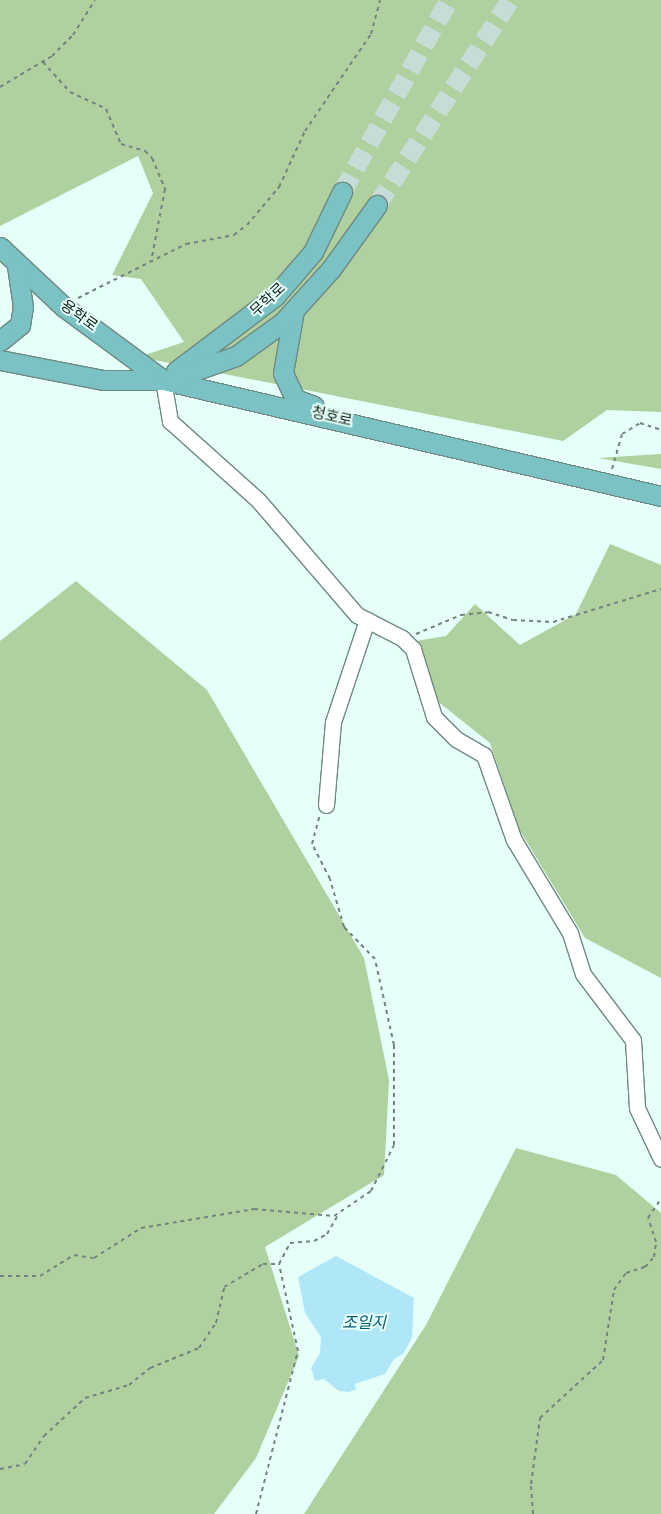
<!DOCTYPE html>
<meta charset="utf-8">
<style>
body{margin:0}
#map{position:relative;width:661px;height:1514px;overflow:hidden;background:#e6fff8;font-family:"Fira Sans Condensed","Noto Sans KR",sans-serif}
div>[style]{position:absolute}
[style*='--x']{left:calc(var(--x)*1px);top:calc(var(--y)*1px);width:calc(var(--w)*1px);rotate:calc(var(--a)*1deg)}
.green>*{inset:0;background:#b0d09f}
.water>*{inset:0;background:#b0e7f8}
.major-tunnel>*{height:19px;margin-top:-9.5px;transform-origin:0;background:repeating-linear-gradient(90deg,#c6ddd7 0 19px,transparent 0 28px)}
.path>*{height:2px;margin-top:-1px;transform-origin:0;background:repeating-linear-gradient(90deg,#73847f 0 4px,transparent 0 8px)}
.roads{filter:drop-shadow(1px 0 #6e8a82) drop-shadow(-1px 0 #6e8a82) drop-shadow(0 1px #6e8a82) drop-shadow(0 -1px #6e8a82)}
.minor>*{height:15px;margin:-7.5px;padding:0 7.5px;transform-origin:7.5px;border-radius:7.5px;background:#fff}
.major>*{height:19px;margin:-9.5px;padding:0 9.5px;transform-origin:9.5px;border-radius:9.5px;background:#7ac2c4}
span{translate:-50% -50%;white-space:nowrap;text-align:center;line-height:1.15;-webkit-text-stroke:4px #e6fff8;paint-order:stroke}
.street-label{font-size:15px;color:#121d1a}
.water-label{font-size:16px;color:#045e70;font-style:italic}
</style>
<div id="map">
<div class="green">
<i style="clip-path:polygon(0 0,661px 0,661px 412px,607px 410px,563px 441px,139px 357px,184px 342px,141px 279px,112px 275px,153px 193px,138px 156px,0 226px)"></i>
<i style="clip-path:polygon(661px 454px,661px 469px,598px 458px)"></i>
<i style="clip-path:polygon(610px 544px,661px 565px,661px 978px,585px 938px,519px 829px,490px 743px,431px 696px,416px 641px,446px 636px,475px 604px,520px 645px,576px 614px)"></i>
<i style="clip-path:polygon(76px 581px,207px 690px,364px 958px,389px 1080px,384px 1175px,265px 1247px,299px 1356px,256px 1458px,214px 1514px,0 1514px,0 641px)"></i>
<i style="clip-path:polygon(516px 1148px,616px 1175px,661px 1213px,661px 1514px,304px 1514px,426px 1325px)"></i>
</div>
<div class="water">
<i style="clip-path:polygon(336px 1256px,414px 1298px,412px 1338px,403px 1354px,394px 1359px,385px 1374px,355px 1384px,356px 1390px,348px 1392px,339px 1391px,324px 1379px,315px 1381px,311px 1368px,320px 1353px,321px 1337px,305px 1313px,298px 1277px)"></i>
</div>
<div class="major-tunnel">
<i style="--x:342;--y:192;--w:220;--a:-60.9"></i>
<i style="--x:377;--y:205;--w:244;--a:-57"></i>
</div>
<div class="path">
<i style="--x:43;--y:62;--w:40;--a:48"></i>
<i style="--x:70;--y:92;--w:40;--a:25"></i>
<i style="--x:106;--y:109;--w:38;--a:67"></i>
<i style="--x:121;--y:144;--w:25;--a:16"></i>
<i style="--x:145;--y:151;--w:10;--a:45"></i>
<i style="--x:152;--y:158;--w:34;--a:67"></i>
<i style="--x:165;--y:189;--w:74;--a:100.9"></i>
<i style="--x:0;--y:87;--w:61;--a:-30.8"></i>
<i style="--x:52;--y:56;--w:30;--a:-45"></i>
<i style="--x:73;--y:35;--w:41;--a:-57.8"></i>
<i style="--x:78;--y:298;--w:121;--a:-26.6"></i>
<i style="--x:186;--y:244;--w:49;--a:-10.6"></i>
<i style="--x:234;--y:235;--w:16;--a:-38"></i>
<i style="--x:247;--y:225;--w:50;--a:-49.9"></i>
<i style="--x:279;--y:187;--w:62;--a:-65.1"></i>
<i style="--x:305;--y:131;--w:117;--a:-55.8"></i>
<i style="--x:371;--y:34;--w:35;--a:-75"></i>
<i style="--x:612;--y:469;--w:36;--a:-74"></i>
<i style="--x:622;--y:434;--w:21;--a:-31"></i>
<i style="--x:640;--y:423;--w:22;--a:18"></i>
<i style="--x:416;--y:634;--w:49;--a:-22.9"></i>
<i style="--x:461;--y:615;--w:27;--a:-6"></i>
<i style="--x:488;--y:612;--w:26;--a:18"></i>
<i style="--x:513;--y:620;--w:40;--a:2.9"></i>
<i style="--x:553;--y:622;--w:113;--a:-17"></i>
<i style="--x:0;--y:1276;--w:40;--a:0"></i>
<i style="--x:40;--y:1276;--w:40;--a:-32"></i>
<i style="--x:74;--y:1255;--w:20;--a:9"></i>
<i style="--x:94;--y:1258;--w:56;--a:-32.6"></i>
<i style="--x:141;--y:1228;--w:115;--a:-9.5"></i>
<i style="--x:254;--y:1209;--w:80;--a:5"></i>
<i style="--x:334;--y:1216;--w:45;--a:-34"></i>
<i style="--x:371;--y:1191;--w:51;--a:-63.4"></i>
<i style="--x:394;--y:1145;--w:100;--a:-90"></i>
<i style="--x:394;--y:1045;--w:88;--a:-102.5"></i>
<i style="--x:375;--y:959;--w:45;--a:-134.1"></i>
<i style="--x:344;--y:927;--w:50;--a:-106.3"></i>
<i style="--x:330;--y:879;--w:39;--a:-117"></i>
<i style="--x:312;--y:844;--w:28;--a:-75"></i>
<i style="--x:0;--y:1469;--w:25;--a:-11"></i>
<i style="--x:25;--y:1464;--w:34;--a:-56"></i>
<i style="--x:44;--y:1436;--w:56;--a:-42.8"></i>
<i style="--x:85;--y:1398;--w:46;--a:-16.5"></i>
<i style="--x:129;--y:1385;--w:27;--a:-39"></i>
<i style="--x:150;--y:1368;--w:53;--a:-22.2"></i>
<i style="--x:199;--y:1348;--w:30;--a:-56"></i>
<i style="--x:216;--y:1323;--w:37;--a:-77"></i>
<i style="--x:224;--y:1287;--w:45;--a:-30.5"></i>
<i style="--x:263;--y:1264;--w:16;--a:0"></i>
<i style="--x:256;--y:1514;--w:168;--a:-75.6"></i>
<i style="--x:298;--y:1351;--w:89;--a:-102.3"></i>
<i style="--x:279;--y:1264;--w:24;--a:-62"></i>
<i style="--x:290;--y:1243;--w:24;--a:-5"></i>
<i style="--x:314;--y:1241;--w:15;--a:-28"></i>
<i style="--x:327;--y:1234;--w:24;--a:-60"></i>
<i style="--x:533;--y:1514;--w:30;--a:-94"></i>
<i style="--x:531;--y:1484;--w:67;--a:-82.2"></i>
<i style="--x:540;--y:1418;--w:86;--a:-42.6"></i>
<i style="--x:603;--y:1360;--w:71;--a:-81.1"></i>
<i style="--x:614;--y:1290;--w:21;--a:-55"></i>
<i style="--x:626;--y:1273;--w:20;--a:-18"></i>
<i style="--x:645;--y:1267;--w:13;--a:-48"></i>
<i style="--x:654;--y:1257;--w:15;--a:-82"></i>
<i style="--x:656;--y:1242;--w:25;--a:-108"></i>
<i style="--x:648;--y:1218;--w:23;--a:-56"></i>
</div>
<div class="roads">
<div class="minor">
<i style="--x:163;--y:380;--w:42;--a:80.3"></i>
<i style="--x:170;--y:421;--w:118;--a:41.9"></i>
<i style="--x:258;--y:500;--w:152;--a:49.3"></i>
<i style="--x:357;--y:615;--w:51;--a:27.1"></i>
<i style="--x:402;--y:638;--w:16;--a:45"></i>
<i style="--x:413;--y:649;--w:71;--a:72.8"></i>
<i style="--x:434;--y:717;--w:31;--a:45"></i>
<i style="--x:456;--y:739;--w:32;--a:30"></i>
<i style="--x:484;--y:755;--w:90;--a:70.6"></i>
<i style="--x:514;--y:840;--w:109;--a:58.9"></i>
<i style="--x:570;--y:933;--w:43;--a:72.4"></i>
<i style="--x:583;--y:974;--w:83;--a:52.9"></i>
<i style="--x:633;--y:1040;--w:68;--a:86.6"></i>
<i style="--x:637;--y:1108;--w:56;--a:64.8"></i>
<i style="--x:326;--y:805;--w:83;--a:-85.2"></i>
<i style="--x:333;--y:722;--w:108;--a:-71.6"></i>
</div>
<div class="major">
<i style="--x:0;--y:247;--w:88;--a:43.2"></i>
<i style="--x:64;--y:307;--w:123;--a:36.4"></i>
<i style="--x:294;--y:310;--w:64;--a:99.9"></i>
<i style="--x:283;--y:373;--w:29;--a:65"></i>
<i style="--x:295;--y:399;--w:20;--a:20"></i>
<i style="--x:0;--y:341;--w:26;--a:-39"></i>
<i style="--x:20;--y:325;--w:18;--a:-81"></i>
<i style="--x:23;--y:307;--w:41;--a:-98.3"></i>
<i style="--x:0;--y:360;--w:105;--a:11"></i>
<i style="--x:103;--y:380;--w:60;--a:0"></i>
<i style="--x:163;--y:380;--w:511;--a:13.11"></i>
<i style="--x:176;--y:371;--w:124;--a:-37.1"></i>
<i style="--x:275;--y:296;--w:58;--a:-49.2"></i>
<i style="--x:313;--y:252;--w:67;--a:-64.2"></i>
<i style="--x:171;--y:379;--w:69;--a:-19.5"></i>
<i style="--x:236;--y:356;--w:58;--a:-35.9"></i>
<i style="--x:283;--y:322;--w:72;--a:-47.8"></i>
<i style="--x:331;--y:269;--w:79;--a:-54.3"></i>
</div>
</div>
<div class="street-label">
<span style="left:268px;top:300px;rotate:-43deg">무학로</span>
<span style="left:79px;top:316px;rotate:36deg">용학로</span>
<span style="left:332px;top:417px;rotate:13deg">청호로</span>
</div>
<div class="water-label">
<span style="left:364px;top:1323px">조일지</span>
</div>
</div>
